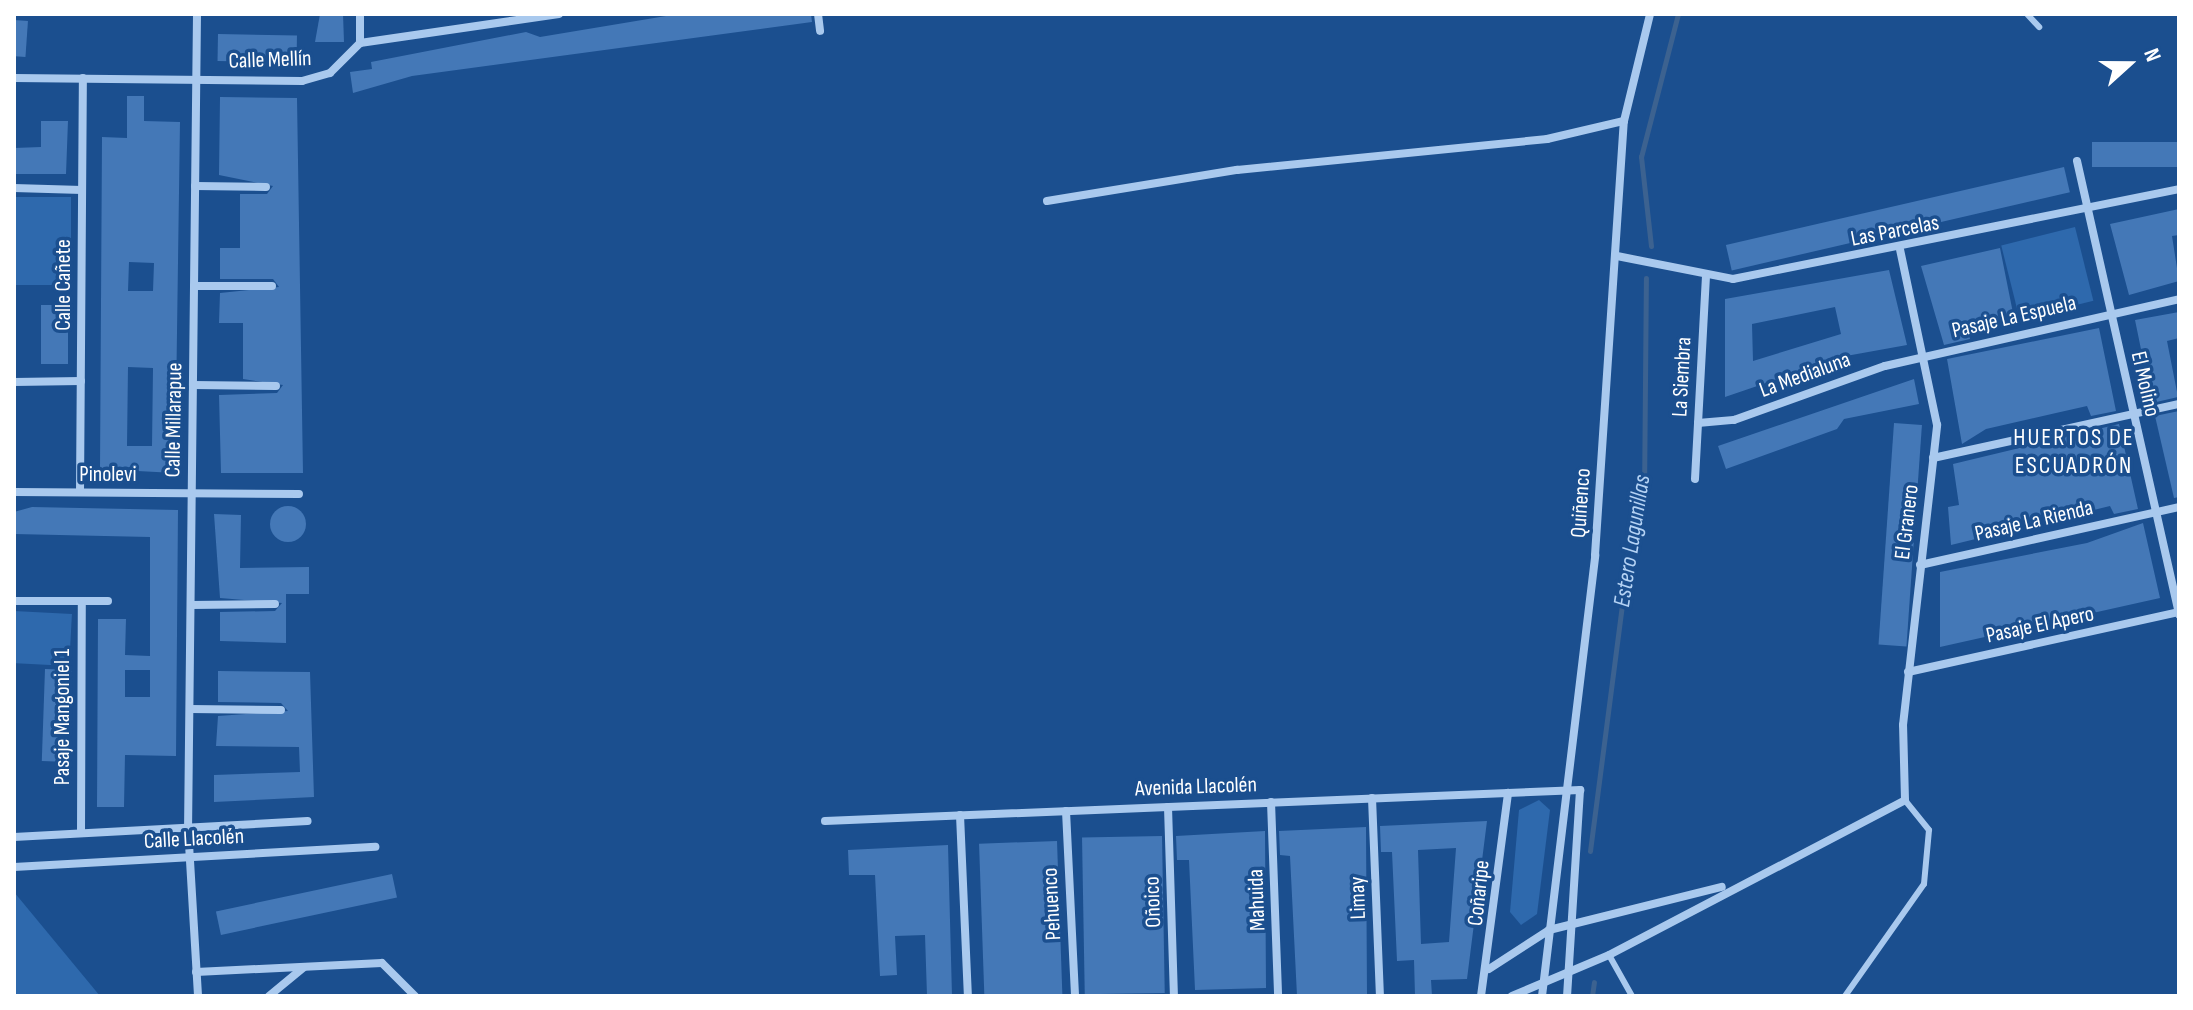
<!DOCTYPE html>
<meta charset="utf-8">
<style>
body{margin:0}
#map{position:relative;width:2193px;height:1010px;overflow:hidden;background:#1b4f8f;font-family:"Sofia Sans Condensed",sans-serif}
div>[style]{position:absolute}
[style*='--x']{left:calc(var(--x)*1px);top:calc(var(--y)*1px);width:calc(var(--w)*1px);rotate:calc(var(--a)*1deg)}
.green>*{inset:0;background:#2e69ad;transform-origin:0 0}
.stream>*{height:5px;margin:-2.5px;padding:0 2.5px;transform-origin:2.5px;border-radius:2.5px;background:#3c6290}
.building>*{inset:0;background:#4478b7;transform-origin:0 0}
.round{border-radius:50%}
.lane>*{height:6px;margin:-3px;padding:0 3px;transform-origin:3px;border-radius:3px;background:#a9c9ee}
.street>*{height:8px;margin:-4px;padding:0 4px;transform-origin:4px;border-radius:4px;background:#a9c9ee}
span{translate:-50% -50%;white-space:nowrap;text-align:center;line-height:1.15;-webkit-text-stroke:7px #1b4f8f;paint-order:stroke}
.street-label{font-size:22px;color:#fff}
.neighbourhood-label{font-size:24px;color:#fff;letter-spacing:2px}
.water-label{font-size:24px;color:#b5d3f5;font-style:italic}
.frame{position:absolute;inset:0;border:16px solid #fff;pointer-events:none}
.north{position:absolute;left:2089px;top:24px;width:80px;height:80px;-webkit-text-stroke:6px #1b4f8f;paint-order:stroke;rotate:69deg;font-size:22px;font-weight:700;line-height:32px;text-align:center;color:#fff}
.north::after{content:'';display:block;margin:auto;width:28px;height:36px;background:#fff;clip-path:polygon(50% 0,100% 100%,50% 72%,0 100%)}
</style>
<div id="map">
<div class="green">
<i style="left:14px;top:197px;width:57px;height:88px"></i>
<i style="left:2075px;top:227px;width:76px;height:76px;rotate:76deg"></i>
<i style="left:14px;top:611px;width:58px;height:52px;rotate:3deg"></i>
<i style="clip-path:polygon(1539px 800px,1550px 810px,1537px 914px,1521px 925px,1510px 912px,1519px 810px)"></i>
<i style="clip-path:polygon(14px 892px,100px 996px,14px 996px)"></i>
</div>
<div class="stream">
<i style="--x:1651;--y:246;--w:90;--a:-96.4"></i>
<i style="--x:1641;--y:157;--w:148;--a:-75.5"></i>
<i style="--x:1590;--y:851;--w:350;--a:-82.6"></i>
<i style="--x:1635;--y:504;--w:11;--a:-38"></i>
<i style="--x:1644;--y:497;--w:219;--a:-89.5"></i>
<i style="--x:1592;--y:996;--w:14;--a:-82"></i>
</div>
<div class="building">
<i style="clip-path:polygon(320px 14px,343px 14px,344px 42px,315px 42px)"></i>
<i style="clip-path:polygon(678px 14px,811px 14px,812px 22px,412px 76px,353px 93px,350px 72px,372px 69px,371px 62px,526px 32px,540px 37px)"></i>
<i style="left:14px;top:20px;width:14px;height:36px;rotate:4deg"></i>
<i style="left:218px;top:34px;width:79px;height:27px;rotate:1deg"></i>
<i style="clip-path:polygon(evenodd,127px 96px,144px 96px,144px 121px,180px 122px,175px 473px,100px 469px,102px 137px,127px 138px,127px 96px,129px 262px,154px 263px,153px 291px,128px 291px,129px 262px,127px 96px,128px 367px,153px 368px,152px 446px,127px 446px,128px 367px)"></i>
<i style="clip-path:polygon(220px 97px,297px 98px,303px 473px,221px 473px,219px 395px,277px 393px,283px 385px,243px 379px,243px 323px,219px 323px,220px 293px,279px 287px,273px 279px,220px 279px,220px 248px,240px 248px,240px 194px,267px 194px,273px 186px,219px 175px)"></i>
<i style="clip-path:polygon(41px 121px,68px 121px,66px 174px,14px 174px,14px 148px,41px 147px)"></i>
<i style="left:2179px;top:142px;width:25px;height:87px;rotate:90deg"></i>
<i style="left:2064px;top:167px;width:26px;height:347px;rotate:77deg"></i>
<i style="clip-path:polygon(2179px 209px,2179px 235px,2172px 236px,2179px 281px,2129px 295px,2110px 224px)"></i>
<i style="clip-path:polygon(2000px 248px,2014px 318px,1968px 328px,1970px 339px,1944px 345px,1921px 266px)"></i>
<i style="clip-path:polygon(evenodd,1889px 270px,1907px 345px,1846px 356px,1725px 397px,1725px 299px,1889px 270px,1835px 307px,1841px 334px,1753px 361px,1752px 324px,1835px 307px)"></i>
<i style="left:41px;top:305px;width:27px;height:59px"></i>
<i style="clip-path:polygon(2179px 312px,2179px 338px,2167px 341px,2178px 397px,2152px 403px,2135px 320px)"></i>
<i style="clip-path:polygon(2099px 328px,2116px 411px,2091px 416px,2087px 406px,2056px 413px,1986px 429px,1962px 444px,1947px 359px)"></i>
<i style="clip-path:polygon(1914px 379px,1919px 404px,1844px 419px,1837px 429px,1726px 469px,1718px 446px)"></i>
<i style="clip-path:polygon(2179px 411px,2179px 497px,2174px 498px,2155px 416px)"></i>
<i style="left:1894px;top:423px;width:28px;height:222px;rotate:4deg"></i>
<i style="clip-path:polygon(2119px 424px,2138px 509px,2114px 514px,2110px 506px,1951px 545px,1948px 507px,1959px 505px,1953px 464px)"></i>
<i class="round" style="left:270px;top:506px;width:36px;height:36px"></i>
<i style="clip-path:polygon(evenodd,32px 507px,178px 510px,176px 756px,125px 755px,124px 807px,97px 807px,98px 619px,126px 619px,125px 655px,150px 656px,150px 537px,14px 534px,14px 512px,32px 507px,125px 670px,150px 670px,150px 697px,125px 697px,125px 670px)"></i>
<i style="clip-path:polygon(214px 514px,241px 515px,240px 568px,309px 567px,309px 594px,286px 594px,286px 643px,220px 641px,220px 612px,275px 611px,282px 603px,220px 598px)"></i>
<i style="clip-path:polygon(2143px 523px,2160px 598px,1940px 647px,1940px 572px,2087px 543px)"></i>
<i style="left:45px;top:669px;width:27px;height:92px;rotate:2deg"></i>
<i style="clip-path:polygon(218px 671px,310px 672px,314px 797px,214px 802px,214px 775px,300px 772px,299px 747px,216px 746px,218px 716px,288px 711px,281px 703px,218px 702px)"></i>
<i style="clip-path:polygon(evenodd,1487px 821px,1467px 979px,1431px 980px,1432px 996px,1415px 996px,1414px 960px,1397px 961px,1392px 852px,1381px 852px,1380px 826px,1487px 821px,1456px 848px,1449px 942px,1421px 944px,1418px 850px,1456px 848px)"></i>
<i style="clip-path:polygon(1366px 827px,1367px 996px,1297px 996px,1290px 856px,1280px 855px,1279px 831px)"></i>
<i style="clip-path:polygon(1265px 831px,1266px 988px,1195px 990px,1189px 860px,1177px 860px,1176px 836px)"></i>
<i style="left:1162px;top:836px;width:157px;height:80px;rotate:89deg"></i>
<i style="left:1057px;top:841px;width:155px;height:78px;rotate:88deg"></i>
<i style="clip-path:polygon(948px 845px,952px 996px,927px 996px,925px 935px,895px 936px,897px 975px,880px 976px,875px 875px,849px 875px,848px 850px)"></i>
<i style="left:392px;top:874px;width:24px;height:180px;rotate:78deg"></i>
</div>
<div class="lane">
<i style="--x:2027;--y:14;--w:18;--a:47"></i>
<i style="--x:1609;--y:955;--w:47;--a:60.7"></i>
<i style="--x:1845;--y:996;--w:137;--a:-54.8"></i>
<i style="--x:1924;--y:884;--w:54;--a:-84.7"></i>
<i style="--x:1929;--y:830;--w:38;--a:-129"></i>
</div>
<div class="street">
<i style="--x:197;--y:14;--w:813;--a:90.63"></i>
<i style="--x:188;--y:827;--w:169;--a:86.6"></i>
<i style="--x:360;--y:14;--w:29;--a:90"></i>
<i style="--x:818;--y:14;--w:17;--a:83"></i>
<i style="--x:360;--y:43;--w:201;--a:-8.3"></i>
<i style="--x:14;--y:78;--w:288;--a:0.6"></i>
<i style="--x:302;--y:81;--w:29;--a:-16"></i>
<i style="--x:330;--y:73;--w:42;--a:-45"></i>
<i style="--x:2077;--y:161;--w:465;--a:77.3"></i>
<i style="--x:195;--y:186;--w:71;--a:0.8"></i>
<i style="--x:14;--y:188;--w:68;--a:1.7"></i>
<i style="--x:1047;--y:201;--w:193;--a:-9.3"></i>
<i style="--x:1237;--y:170;--w:312;--a:-5.7"></i>
<i style="--x:1547;--y:139;--w:79;--a:-13.2"></i>
<i style="--x:1617;--y:256;--w:118;--a:11.2"></i>
<i style="--x:1733;--y:279;--w:455;--a:-11.4"></i>
<i style="--x:194;--y:286;--w:78;--a:0"></i>
<i style="--x:14;--y:382;--w:67;--a:-0.9"></i>
<i style="--x:193;--y:385;--w:83;--a:0.7"></i>
<i style="--x:1698;--y:423;--w:36;--a:-5"></i>
<i style="--x:1734;--y:420;--w:160;--a:-19.7"></i>
<i style="--x:1885;--y:366;--w:302;--a:-12.8"></i>
<i style="--x:1933;--y:458;--w:252;--a:-12.4"></i>
<i style="--x:1695;--y:479;--w:202;--a:-86.9"></i>
<i style="--x:14;--y:492;--w:285;--a:0.4"></i>
<i style="--x:80;--y:492;--w:414;--a:-89.6"></i>
<i style="--x:1920;--y:565;--w:265;--a:-12.6"></i>
<i style="--x:14;--y:601;--w:94;--a:0"></i>
<i style="--x:191;--y:605;--w:84;--a:-0.7"></i>
<i style="--x:1908;--y:672;--w:278;--a:-12.5"></i>
<i style="--x:190;--y:709;--w:91;--a:0.6"></i>
<i style="--x:1372;--y:798;--w:198;--a:87.7"></i>
<i style="--x:1271;--y:802;--w:194;--a:87.9"></i>
<i style="--x:1168;--y:807;--w:189;--a:88.2"></i>
<i style="--x:1066;--y:811;--w:185;--a:87.2"></i>
<i style="--x:960;--y:815;--w:181;--a:87.5"></i>
<i style="--x:825;--y:821;--w:756;--a:-2.35"></i>
<i style="--x:1580;--y:790;--w:206;--a:93.6"></i>
<i style="--x:81;--y:833;--w:232;--a:-89.8"></i>
<i style="--x:14;--y:837;--w:294;--a:-3.1"></i>
<i style="--x:14;--y:867;--w:362;--a:-3.2"></i>
<i style="--x:1489;--y:969;--w:72;--a:-33"></i>
<i style="--x:1549;--y:930;--w:178;--a:-14"></i>
<i style="--x:196;--y:972;--w:186;--a:-2.8"></i>
<i style="--x:382;--y:963;--w:47;--a:45"></i>
<i style="--x:269;--y:996;--w:45;--a:-39.6"></i>
<i style="--x:1481;--y:996;--w:205;--a:-82.4"></i>
<i style="--x:1512;--y:996;--w:105;--a:-22.9"></i>
<i style="--x:1609;--y:955;--w:334;--a:-27.6"></i>
<i style="--x:1905;--y:800;--w:75;--a:-91.5"></i>
<i style="--x:1903;--y:725;--w:302;--a:-83.5"></i>
<i style="--x:1937;--y:425;--w:179;--a:-101.9"></i>
<i style="--x:1542;--y:996;--w:444;--a:-83.1"></i>
<i style="--x:1595;--y:555;--w:435;--a:-86.2"></i>
<i style="--x:1624;--y:121;--w:110;--a:-76.3"></i>
</div>
<div class="street-label">
<span style="left:270px;top:60px;rotate:-2deg">Calle Mellín</span>
<span style="left:1895px;top:231px;rotate:-11deg">Las Parcelas</span>
<span style="left:64px;top:285px;rotate:-90deg">Calle Cañete</span>
<span style="left:2014px;top:317px;rotate:-13deg">Pasaje La Espuela</span>
<span style="left:1805px;top:375px;rotate:-20deg">La Medialuna</span>
<span style="left:1682px;top:377px;rotate:-87deg">La Siembra</span>
<span style="left:2145px;top:384px;rotate:77deg">El Molino</span>
<span style="left:174px;top:420px;rotate:-89deg">Calle Millarapue</span>
<span style="left:108px;top:475px">Pinolevi</span>
<span style="left:1581px;top:503px;rotate:-86deg">Quiñenco</span>
<span style="left:2034px;top:521px;rotate:-13deg">Pasaje La Rienda</span>
<span style="left:1907px;top:522px;rotate:-83deg">El Granero</span>
<span style="left:2040px;top:625px;rotate:-12deg">Pasaje El Apero</span>
<span style="left:63px;top:717px;rotate:-90deg">Pasaje Mangoniel 1</span>
<span style="left:1196px;top:787px;rotate:-2deg">Avenida Llacolén</span>
<span style="left:194px;top:839px;rotate:-3deg">Calle Llacolén</span>
<span style="left:1479px;top:893px;rotate:-84deg">Coñaripe</span>
<span style="left:1358px;top:898px;rotate:-92deg">Limay</span>
<span style="left:1257px;top:900px;rotate:-92deg">Mahuida</span>
<span style="left:1153px;top:902px;rotate:-92deg">Oñoico</span>
<span style="left:1052px;top:904px;rotate:-93deg">Pehuenco</span>
</div>
<div class="neighbourhood-label">
<span style="left:2074px;top:452px">HUERTOS DE<br>ESCUADRÓN</span>
</div>
<div class="water-label">
<span style="left:1632px;top:541px;rotate:-81deg">Estero Lagunillas</span>
</div>
<div class="frame"></div>
<div class="north">N</div>
</div>
